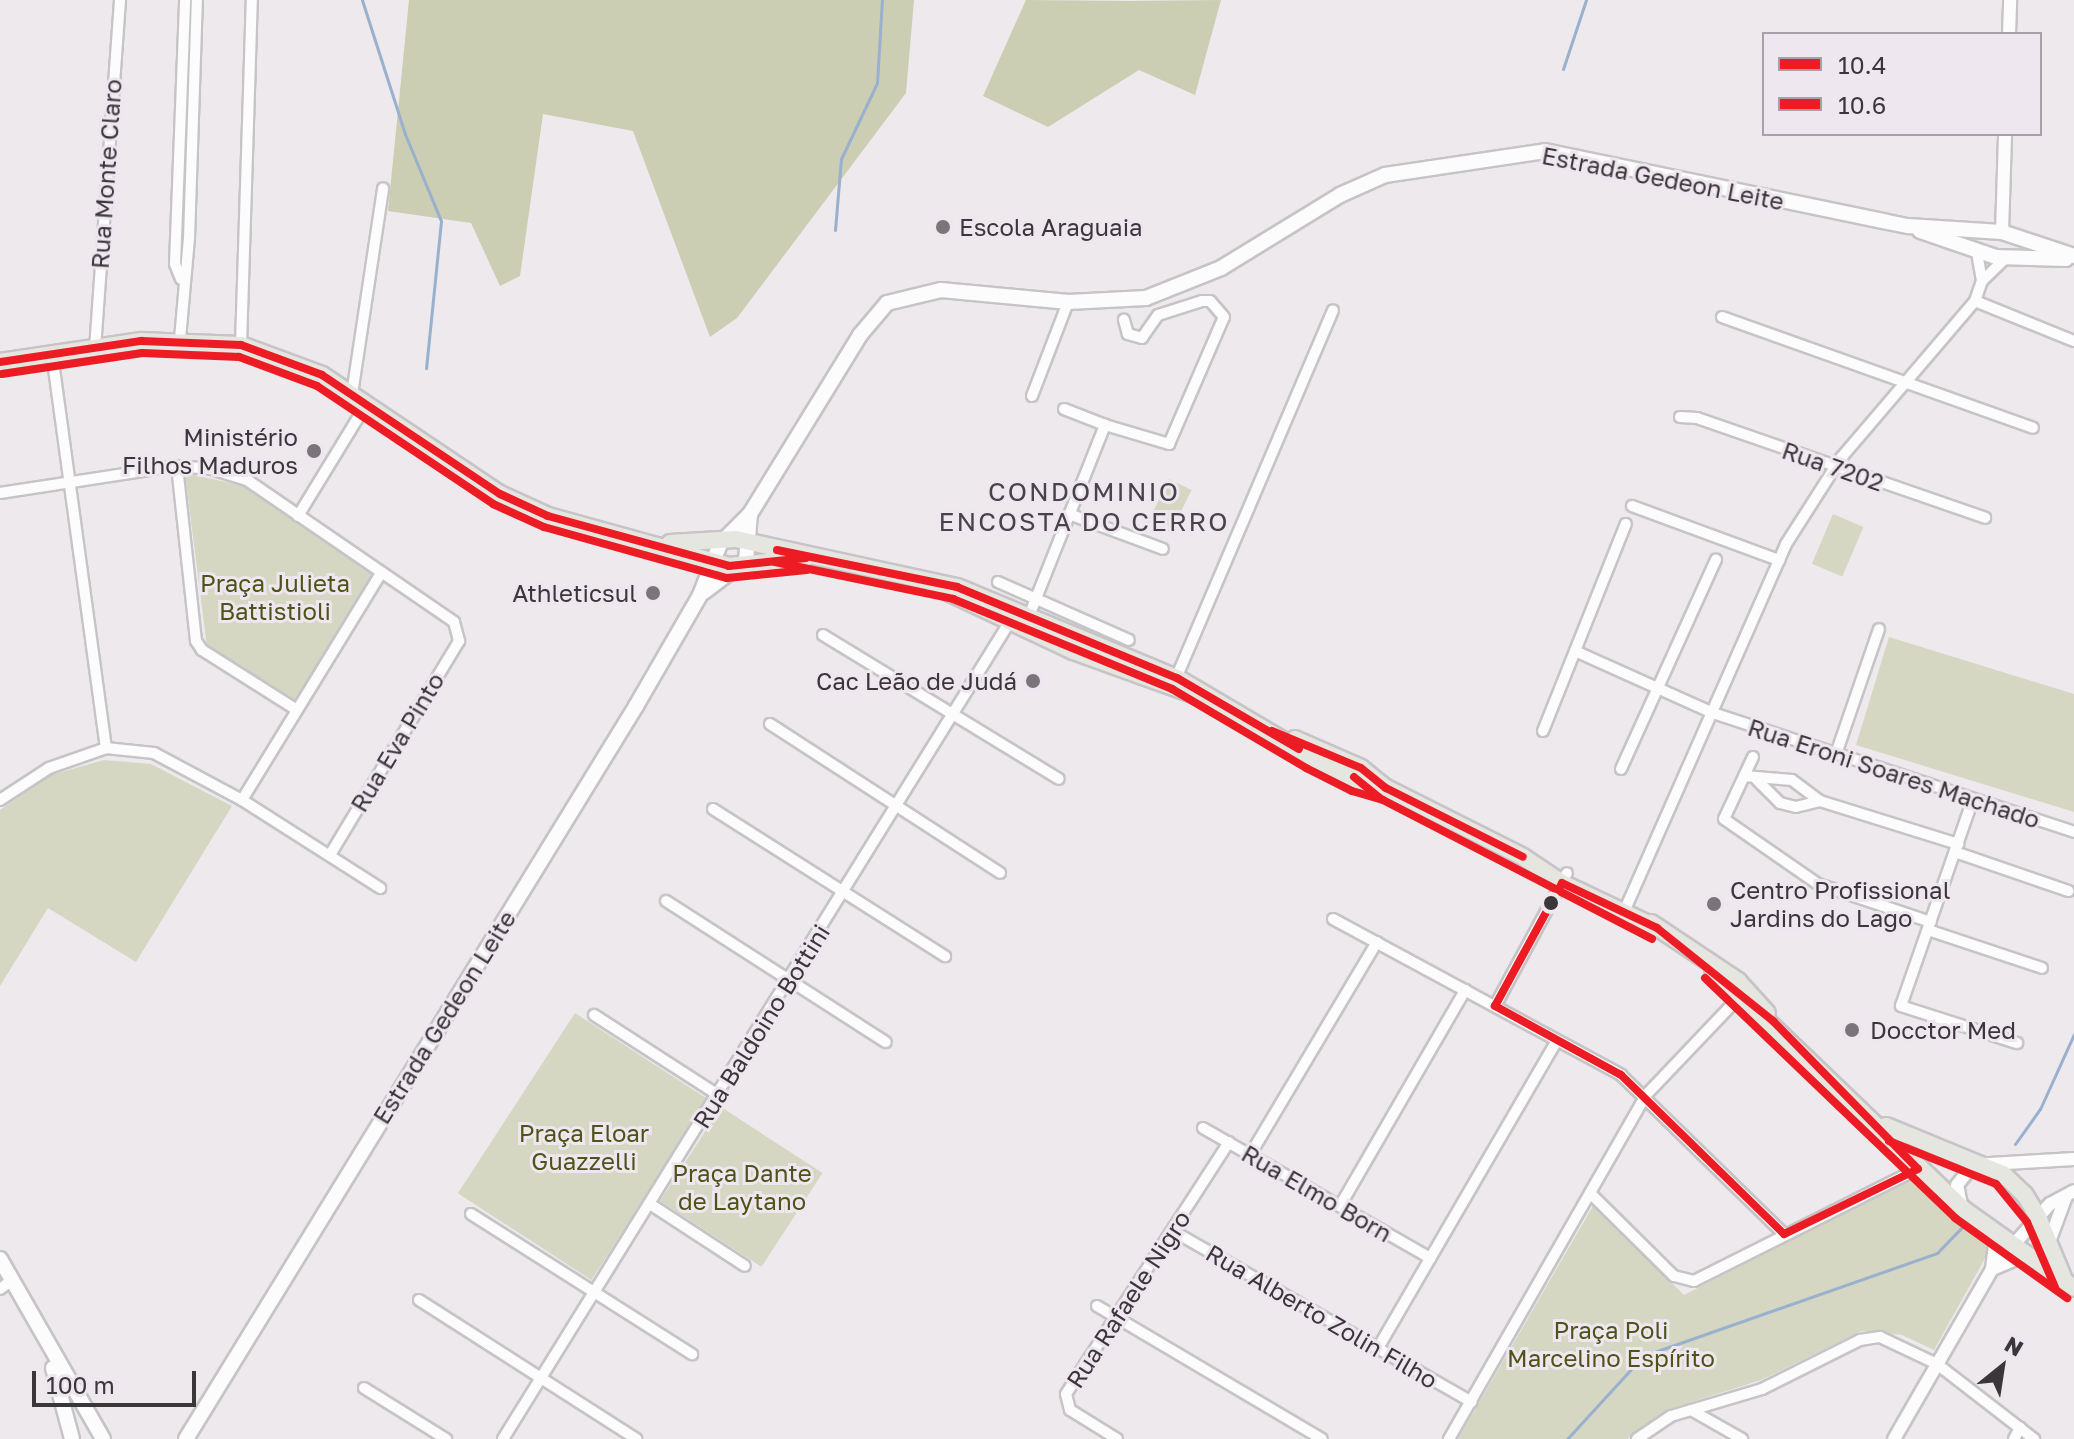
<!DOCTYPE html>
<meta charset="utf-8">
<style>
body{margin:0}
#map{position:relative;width:2074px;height:1439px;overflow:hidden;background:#ede9ed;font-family:"Golos Text",sans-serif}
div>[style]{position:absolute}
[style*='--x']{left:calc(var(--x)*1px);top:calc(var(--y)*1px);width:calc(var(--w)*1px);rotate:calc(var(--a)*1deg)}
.green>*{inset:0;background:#d5d7c2;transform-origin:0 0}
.forest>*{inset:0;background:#cbceb2}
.stream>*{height:3px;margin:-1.5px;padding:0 1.5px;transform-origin:1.5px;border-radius:1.5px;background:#99b0ce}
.roads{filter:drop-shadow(2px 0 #c6c4c6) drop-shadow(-2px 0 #c6c4c6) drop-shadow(0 2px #c6c4c6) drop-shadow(0 -2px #c6c4c6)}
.minor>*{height:10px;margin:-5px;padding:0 5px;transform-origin:5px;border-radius:5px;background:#fcfcfc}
.tertiary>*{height:12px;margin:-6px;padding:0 6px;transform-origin:6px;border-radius:6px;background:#fcfcfc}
.secondary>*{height:14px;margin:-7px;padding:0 7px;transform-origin:7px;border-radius:7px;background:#fcfcfc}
.primary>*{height:16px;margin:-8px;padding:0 8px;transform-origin:8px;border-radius:8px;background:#e6e6e1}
.bus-1>*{height:8px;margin:-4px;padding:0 4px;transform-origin:4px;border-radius:4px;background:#ed1c24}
.bus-2>*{height:8px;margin:-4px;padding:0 4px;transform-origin:4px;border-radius:4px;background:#ed1c24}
.dots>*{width:22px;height:22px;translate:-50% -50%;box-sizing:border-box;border:4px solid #efe7ef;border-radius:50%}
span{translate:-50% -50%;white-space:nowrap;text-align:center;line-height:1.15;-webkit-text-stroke:6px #efe7ef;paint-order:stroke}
.street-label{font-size:24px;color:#3a373a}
.poi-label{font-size:24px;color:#3a373a}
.left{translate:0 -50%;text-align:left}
.right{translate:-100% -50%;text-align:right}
.park-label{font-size:24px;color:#4e5418}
.neighbourhood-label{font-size:26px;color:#494249;letter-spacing:2px}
.legend{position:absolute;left:1762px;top:32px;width:280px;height:104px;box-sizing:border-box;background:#efe7ef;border:2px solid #a7a1a7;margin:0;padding:10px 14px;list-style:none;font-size:24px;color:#3a373a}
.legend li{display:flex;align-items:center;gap:16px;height:40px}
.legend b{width:40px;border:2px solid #a7a1a7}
.north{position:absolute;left:1962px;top:1327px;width:80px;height:80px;-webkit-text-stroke:6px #efe7ef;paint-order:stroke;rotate:30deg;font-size:22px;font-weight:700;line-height:32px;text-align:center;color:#3a373a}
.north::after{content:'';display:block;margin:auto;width:28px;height:36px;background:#3a373a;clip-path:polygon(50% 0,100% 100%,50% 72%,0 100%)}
.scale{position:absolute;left:32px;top:1371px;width:164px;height:36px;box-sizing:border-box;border:4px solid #3a373a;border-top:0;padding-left:10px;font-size:24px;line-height:28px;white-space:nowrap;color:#3a373a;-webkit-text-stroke:6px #efe7ef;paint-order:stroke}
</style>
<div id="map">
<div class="green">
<i style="clip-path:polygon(185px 473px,244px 486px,375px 576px,295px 702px,207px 647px)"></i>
<i style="left:1169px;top:479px;width:25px;height:48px;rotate:26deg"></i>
<i style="left:1833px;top:514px;width:33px;height:54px;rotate:23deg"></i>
<i style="clip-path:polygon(1889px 637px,2074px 694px,2074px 812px,1856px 745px)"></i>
<i style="clip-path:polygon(104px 760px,151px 764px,232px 806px,136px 962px,48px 908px,0 986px,0 810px,51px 775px)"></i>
<i style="left:575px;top:1013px;width:159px;height:215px;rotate:33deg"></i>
<i style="left:721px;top:1107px;width:121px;height:112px;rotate:33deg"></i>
<i style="clip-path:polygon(1919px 1175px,1983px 1228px,1988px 1253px,1934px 1350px,1902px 1335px,1861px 1331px,1761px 1380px,1666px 1410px,1627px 1439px,1458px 1439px,1593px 1206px,1684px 1295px)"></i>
</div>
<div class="forest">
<i style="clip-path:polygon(409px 0,914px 0,906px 93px,737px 318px,710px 337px,633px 131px,543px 114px,520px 276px,500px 286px,471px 223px,388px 211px)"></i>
<i style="clip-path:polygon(1026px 0,1129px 1px,1221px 0,1195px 95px,1139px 70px,1048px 127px,983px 96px)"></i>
</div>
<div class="stream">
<i style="--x:362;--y:0;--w:141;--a:72.2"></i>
<i style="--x:405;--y:134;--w:94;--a:67.5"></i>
<i style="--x:441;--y:221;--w:148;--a:95.8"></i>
<i style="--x:1563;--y:69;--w:73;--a:-71.6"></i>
<i style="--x:835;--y:230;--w:71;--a:-85.2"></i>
<i style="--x:841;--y:159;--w:84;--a:-64.7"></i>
<i style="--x:877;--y:83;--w:83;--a:-86.6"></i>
<i style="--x:2015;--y:1144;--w:43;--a:-54.5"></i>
<i style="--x:2040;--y:1109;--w:82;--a:-65.6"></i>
<i style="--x:1567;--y:1439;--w:113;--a:-47.5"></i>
<i style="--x:1643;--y:1356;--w:312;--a:-19.3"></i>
<i style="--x:1937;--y:1253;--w:36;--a:-46"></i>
</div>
<div class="roads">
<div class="minor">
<i style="--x:181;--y:279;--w:16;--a:-112"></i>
<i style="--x:175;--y:264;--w:264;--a:-87.8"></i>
<i style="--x:1982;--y:281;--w:35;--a:-44"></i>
<i style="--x:1975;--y:301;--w:107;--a:22"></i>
<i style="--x:1722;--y:317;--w:330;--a:19.6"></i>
<i style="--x:180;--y:339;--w:101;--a:-84.9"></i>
<i style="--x:189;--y:238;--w:238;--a:-88.1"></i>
<i style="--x:241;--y:345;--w:345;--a:-88.2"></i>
<i style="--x:95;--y:349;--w:350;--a:-85.9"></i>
<i style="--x:52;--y:354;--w:398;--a:82.2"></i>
<i style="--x:352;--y:394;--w:208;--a:-81.4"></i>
<i style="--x:1032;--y:396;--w:101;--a:-69"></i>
<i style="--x:1064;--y:409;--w:44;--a:21.3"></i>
<i style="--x:1680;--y:417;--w:17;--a:3"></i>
<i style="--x:1697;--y:418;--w:305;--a:19.1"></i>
<i style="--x:177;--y:466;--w:176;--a:83.8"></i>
<i style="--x:196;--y:641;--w:11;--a:56"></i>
<i style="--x:202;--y:650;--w:112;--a:32.3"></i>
<i style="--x:0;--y:493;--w:179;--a:-8.7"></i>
<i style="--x:177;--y:466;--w:34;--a:5"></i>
<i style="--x:211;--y:469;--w:38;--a:17"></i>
<i style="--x:247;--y:480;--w:251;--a:34.4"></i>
<i style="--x:454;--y:622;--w:20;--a:75"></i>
<i style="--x:459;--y:641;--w:248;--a:121.1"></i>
<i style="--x:1632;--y:506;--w:157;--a:20.2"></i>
<i style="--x:1069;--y:514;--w:100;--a:20.4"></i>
<i style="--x:298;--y:516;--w:132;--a:-58.6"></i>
<i style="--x:998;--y:582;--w:143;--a:23.9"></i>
<i style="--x:1029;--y:616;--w:206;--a:-68.3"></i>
<i style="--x:1105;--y:425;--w:67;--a:16.5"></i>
<i style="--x:1169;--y:444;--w:138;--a:-66.6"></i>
<i style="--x:1224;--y:317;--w:21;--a:-131"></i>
<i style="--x:1210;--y:301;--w:8;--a:180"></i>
<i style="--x:1202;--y:301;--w:46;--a:162.3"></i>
<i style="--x:1158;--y:315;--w:28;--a:125"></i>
<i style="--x:1142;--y:338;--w:15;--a:-164"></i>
<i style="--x:1128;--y:334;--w:15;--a:-106"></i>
<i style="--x:823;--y:635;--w:276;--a:31.4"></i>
<i style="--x:1575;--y:651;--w:151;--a:24.2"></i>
<i style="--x:1713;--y:713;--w:380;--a:18.2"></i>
<i style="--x:1174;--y:683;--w:405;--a:-66.9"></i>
<i style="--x:770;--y:724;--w:274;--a:32.9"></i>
<i style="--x:1543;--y:731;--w:223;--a:-68.2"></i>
<i style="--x:1836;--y:754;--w:132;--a:-71"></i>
<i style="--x:1753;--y:757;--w:68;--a:115.1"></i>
<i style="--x:1724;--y:819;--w:114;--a:34.7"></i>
<i style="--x:1818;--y:884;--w:119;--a:18.6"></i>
<i style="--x:1621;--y:769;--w:230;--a:-65.6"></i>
<i style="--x:1744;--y:776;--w:48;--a:4.8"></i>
<i style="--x:1792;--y:780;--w:35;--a:37"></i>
<i style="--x:1820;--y:801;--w:145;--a:17.3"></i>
<i style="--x:1757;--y:780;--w:33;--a:45"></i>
<i style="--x:1780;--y:803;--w:16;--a:14"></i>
<i style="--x:1796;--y:807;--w:25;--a:-14"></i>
<i style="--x:1973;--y:799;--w:219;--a:109.2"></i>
<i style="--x:1901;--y:1006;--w:122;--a:17.7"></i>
<i style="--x:0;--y:800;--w:59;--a:-33.1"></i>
<i style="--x:49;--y:768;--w:60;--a:-19.3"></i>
<i style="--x:106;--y:748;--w:48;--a:5.9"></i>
<i style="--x:154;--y:753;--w:100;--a:28.1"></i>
<i style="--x:242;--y:800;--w:164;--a:32.5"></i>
<i style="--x:242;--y:800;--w:266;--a:-58.5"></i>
<i style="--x:713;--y:809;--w:275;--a:32.4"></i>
<i style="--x:1955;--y:852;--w:120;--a:19"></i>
<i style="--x:666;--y:901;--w:261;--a:32.7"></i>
<i style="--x:1623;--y:914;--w:404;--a:-66.2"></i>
<i style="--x:1786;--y:544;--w:102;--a:-57.4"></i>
<i style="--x:1841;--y:458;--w:206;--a:-49.5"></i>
<i style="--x:1975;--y:301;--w:21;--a:-71"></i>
<i style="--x:1982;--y:281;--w:28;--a:-100"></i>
<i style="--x:1333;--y:919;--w:328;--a:28.4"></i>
<i style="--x:1621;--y:1075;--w:228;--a:44.3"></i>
<i style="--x:1928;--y:930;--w:120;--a:18.4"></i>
<i style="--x:1495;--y:1006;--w:151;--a:-61.6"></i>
<i style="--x:594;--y:1015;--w:148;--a:32.8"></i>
<i style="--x:1203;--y:1128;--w:262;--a:29.8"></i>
<i style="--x:1250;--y:1155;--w:248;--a:-59.2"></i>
<i style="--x:1590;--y:1193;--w:118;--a:44.7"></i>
<i style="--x:1674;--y:1276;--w:21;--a:14"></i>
<i style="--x:1694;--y:1281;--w:250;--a:-26.6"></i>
<i style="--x:650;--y:1204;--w:113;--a:33.1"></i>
<i style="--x:1340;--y:1206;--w:250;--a:-59.9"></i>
<i style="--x:471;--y:1214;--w:262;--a:32.4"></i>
<i style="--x:1173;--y:1231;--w:344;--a:29.8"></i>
<i style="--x:0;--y:1289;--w:15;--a:-37"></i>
<i style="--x:419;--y:1300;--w:258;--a:32.6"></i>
<i style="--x:1097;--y:1306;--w:261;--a:30.6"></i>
<i style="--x:1378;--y:1348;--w:356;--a:-59.8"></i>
<i style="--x:364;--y:1388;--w:97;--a:31.9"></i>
<i style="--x:1691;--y:1410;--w:59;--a:29.6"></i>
<i style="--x:503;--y:1439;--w:966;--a:-58.2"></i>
<i style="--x:1117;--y:1439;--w:55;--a:-148.3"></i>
<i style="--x:1070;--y:1410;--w:16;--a:-104"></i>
<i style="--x:1066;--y:1394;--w:300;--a:-57.1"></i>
<i style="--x:1449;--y:1439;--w:396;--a:-60.2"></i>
<i style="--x:1646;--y:1095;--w:142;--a:-46.4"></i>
<i style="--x:1637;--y:1439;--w:41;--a:-34.1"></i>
<i style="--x:1671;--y:1416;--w:95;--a:-16.5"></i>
<i style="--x:1762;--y:1389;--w:110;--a:-26.6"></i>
<i style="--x:1860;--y:1340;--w:20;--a:-9"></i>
<i style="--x:1880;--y:1337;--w:63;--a:25.3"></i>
<i style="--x:1937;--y:1364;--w:123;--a:37.7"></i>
<i style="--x:2014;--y:1439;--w:13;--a:-61"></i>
</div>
<div class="tertiary">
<i style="--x:2009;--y:34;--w:34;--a:-88"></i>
<i style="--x:2002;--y:232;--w:98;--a:-88.2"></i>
<i style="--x:1961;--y:1205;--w:20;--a:-101"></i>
<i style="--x:1957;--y:1185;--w:26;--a:-51"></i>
<i style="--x:1973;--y:1165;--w:101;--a:-3.4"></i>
<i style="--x:2049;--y:1242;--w:49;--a:-69.7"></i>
<i style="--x:1995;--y:1268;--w:30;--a:-23"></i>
<i style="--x:1992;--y:1269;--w:34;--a:-83"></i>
<i style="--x:1894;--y:1439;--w:196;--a:-60"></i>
<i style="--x:1992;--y:1269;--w:87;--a:-48.3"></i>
<i style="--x:2050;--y:1204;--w:27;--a:-28"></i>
</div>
<div class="secondary">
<i style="--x:1920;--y:231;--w:80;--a:18.9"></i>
<i style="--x:1996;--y:257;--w:70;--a:1.6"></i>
<i style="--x:704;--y:592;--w:53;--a:-37.3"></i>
<i style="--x:746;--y:560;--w:46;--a:-85"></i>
<i style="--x:0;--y:1259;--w:207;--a:60.2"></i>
<i style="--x:53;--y:1368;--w:73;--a:75"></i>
<i style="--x:186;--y:1439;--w:860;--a:-58.45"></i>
<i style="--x:636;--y:706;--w:128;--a:-60"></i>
<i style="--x:700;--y:595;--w:55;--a:-68.6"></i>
<i style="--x:720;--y:544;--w:42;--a:-45"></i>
<i style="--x:750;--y:514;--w:210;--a:-58.4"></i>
<i style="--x:860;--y:335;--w:42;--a:-49.8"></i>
<i style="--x:887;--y:303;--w:56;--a:-13.5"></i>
<i style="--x:941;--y:290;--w:128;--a:5.4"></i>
<i style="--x:1068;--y:302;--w:78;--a:-2.9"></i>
<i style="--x:1146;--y:298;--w:81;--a:-21.8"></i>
<i style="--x:1221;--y:268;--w:140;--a:-31.5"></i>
<i style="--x:1340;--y:195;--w:49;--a:-24"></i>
<i style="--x:1385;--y:175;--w:162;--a:-8.5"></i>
<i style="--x:1545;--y:151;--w:371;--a:11.7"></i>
<i style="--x:1908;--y:226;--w:94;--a:3.7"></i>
<i style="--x:2002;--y:232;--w:76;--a:18.4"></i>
</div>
<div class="primary">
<i style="--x:0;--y:362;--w:143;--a:-8.5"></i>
<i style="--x:141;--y:341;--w:100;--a:2.3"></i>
<i style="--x:241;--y:345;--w:86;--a:20.3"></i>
<i style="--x:322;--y:375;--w:214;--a:33.8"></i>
<i style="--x:500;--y:494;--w:53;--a:24.6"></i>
<i style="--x:548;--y:516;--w:188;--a:15.4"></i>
<i style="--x:729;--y:566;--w:77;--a:-5.9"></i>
<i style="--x:670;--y:543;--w:66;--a:-3.5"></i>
<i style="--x:736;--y:539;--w:226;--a:12.3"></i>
<i style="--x:957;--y:587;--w:238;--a:22.5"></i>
<i style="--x:1177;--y:678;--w:156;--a:30.5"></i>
<i style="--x:1311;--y:757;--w:51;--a:27.1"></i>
<i style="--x:1356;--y:780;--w:31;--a:15"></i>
<i style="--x:933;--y:585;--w:155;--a:25.2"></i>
<i style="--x:1073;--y:651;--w:130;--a:19.8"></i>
<i style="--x:1295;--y:739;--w:72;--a:23.7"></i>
<i style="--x:1361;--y:768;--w:32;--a:39"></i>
<i style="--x:1386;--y:788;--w:153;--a:26.7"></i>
<i style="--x:1523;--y:857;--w:47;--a:33.7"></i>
<i style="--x:1562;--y:883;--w:105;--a:25.3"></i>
<i style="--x:1651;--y:923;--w:105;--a:33.7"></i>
<i style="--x:1738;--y:981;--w:43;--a:47.8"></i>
<i style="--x:1713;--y:969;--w:347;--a:43.8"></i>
<i style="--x:1963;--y:1209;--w:136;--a:35.4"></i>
<i style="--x:1886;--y:1126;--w:126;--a:22.3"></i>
<i style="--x:2003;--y:1174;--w:30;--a:44"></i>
<i style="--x:2025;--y:1195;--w:26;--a:59"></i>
<i style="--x:2038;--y:1217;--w:65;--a:67.4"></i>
</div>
</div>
<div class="bus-1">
<i style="--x:0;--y:362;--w:143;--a:-8.5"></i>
<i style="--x:141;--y:341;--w:100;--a:2.3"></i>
<i style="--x:241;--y:345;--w:86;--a:20.3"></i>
<i style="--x:322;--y:375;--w:214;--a:33.8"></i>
<i style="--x:500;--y:494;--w:53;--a:24.6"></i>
<i style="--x:548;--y:516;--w:188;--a:15.4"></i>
<i style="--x:729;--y:566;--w:77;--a:-5.9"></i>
<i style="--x:777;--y:550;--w:184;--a:11.6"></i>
<i style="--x:957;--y:587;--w:238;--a:22.5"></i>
<i style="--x:1177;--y:678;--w:141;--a:30.2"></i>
<i style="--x:1272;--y:731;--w:96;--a:22.6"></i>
<i style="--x:1361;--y:768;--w:32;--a:39"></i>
<i style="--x:1386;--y:788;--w:153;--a:26.7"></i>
<i style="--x:1562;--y:883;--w:105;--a:25.3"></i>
<i style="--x:1657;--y:928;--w:149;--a:38.7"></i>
<i style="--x:1773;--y:1021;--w:207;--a:45.6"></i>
<i style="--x:1918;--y:1169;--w:149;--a:154.1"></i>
<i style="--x:1784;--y:1234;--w:228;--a:-135.7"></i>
<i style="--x:1621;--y:1075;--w:144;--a:-151.3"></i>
<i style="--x:1495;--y:1006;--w:140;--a:-61.4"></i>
</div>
<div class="bus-2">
<i style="--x:2;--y:374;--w:142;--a:-8.5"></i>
<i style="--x:142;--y:353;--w:97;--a:2.4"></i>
<i style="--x:239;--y:357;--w:83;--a:20.4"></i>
<i style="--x:317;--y:386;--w:212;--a:33.8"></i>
<i style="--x:493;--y:504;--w:56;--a:24.3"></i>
<i style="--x:544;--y:527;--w:190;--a:15.6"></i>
<i style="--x:727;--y:578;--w:80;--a:-5.7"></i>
<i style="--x:775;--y:562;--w:182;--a:11.7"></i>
<i style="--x:953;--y:599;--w:237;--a:22.3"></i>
<i style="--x:1172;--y:689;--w:156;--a:30.5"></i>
<i style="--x:1306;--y:768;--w:51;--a:26.6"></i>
<i style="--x:1352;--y:791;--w:32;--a:16"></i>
<i style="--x:1354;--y:777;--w:35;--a:39"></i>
<i style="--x:1381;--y:799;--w:305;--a:27.3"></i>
<i style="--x:1705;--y:978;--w:347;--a:43.8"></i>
<i style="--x:1955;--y:1218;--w:138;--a:35.5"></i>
<i style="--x:1889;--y:1141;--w:115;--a:21.9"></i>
<i style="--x:1996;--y:1184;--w:49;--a:50.8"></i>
<i style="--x:2027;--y:1222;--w:71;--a:66.7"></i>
</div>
<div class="dots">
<i style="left:943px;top:227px;background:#797579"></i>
<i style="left:314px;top:451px;background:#797579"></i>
<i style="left:653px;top:593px;background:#797579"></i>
<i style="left:1033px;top:681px;background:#797579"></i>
<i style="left:1551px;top:903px;background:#3a373a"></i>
<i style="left:1714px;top:904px;background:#797579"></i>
<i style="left:1852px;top:1030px;background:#797579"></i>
</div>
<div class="street-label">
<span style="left:106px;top:174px;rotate:-86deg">Rua Monte Claro</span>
<span style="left:1663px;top:178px;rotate:11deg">Estrada Gedeon Leite</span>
<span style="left:1833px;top:466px;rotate:19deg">Rua 7202</span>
<span style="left:397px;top:742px;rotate:-59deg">Rua Eva Pinto</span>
<span style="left:1894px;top:773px;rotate:18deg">Rua Eroni Soares Machado</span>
<span style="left:444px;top:1017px;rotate:-58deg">Estrada Gedeon Leite</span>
<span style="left:761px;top:1026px;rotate:-58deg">Rua Baldoino Bottini</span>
<span style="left:1317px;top:1193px;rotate:30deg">Rua Elmo Born</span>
<span style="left:1128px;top:1299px;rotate:-57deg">Rua Rafaele Nigro</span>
<span style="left:1322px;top:1316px;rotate:30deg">Rua Alberto Zolin Filho</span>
</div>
<div class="poi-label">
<span class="left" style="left:959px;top:227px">Escola Araguaia</span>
<span class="right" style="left:298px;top:451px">Ministério<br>Filhos Maduros</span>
<span class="right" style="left:637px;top:593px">Athleticsul</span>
<span class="right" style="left:1017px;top:681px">Cac Leão de Judá</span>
<span class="left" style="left:1730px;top:904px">Centro Profissional<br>Jardins do Lago</span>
<span class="left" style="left:1870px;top:1030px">Docctor Med</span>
</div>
<div class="park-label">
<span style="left:275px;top:597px">Praça Julieta<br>Battistioli</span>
<span style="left:584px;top:1147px">Praça Eloar<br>Guazzelli</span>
<span style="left:742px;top:1187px">Praça Dante<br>de Laytano</span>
<span style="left:1611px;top:1344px">Praça Poli<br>Marcelino Espírito</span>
</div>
<div class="neighbourhood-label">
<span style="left:1084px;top:507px">CONDOMINIO<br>ENCOSTA DO CERRO</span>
</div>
<ul class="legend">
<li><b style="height:10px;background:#ed1c24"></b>10.4</li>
<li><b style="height:10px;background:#ed1c24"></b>10.6</li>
</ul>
<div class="north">N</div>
<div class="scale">100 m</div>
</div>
